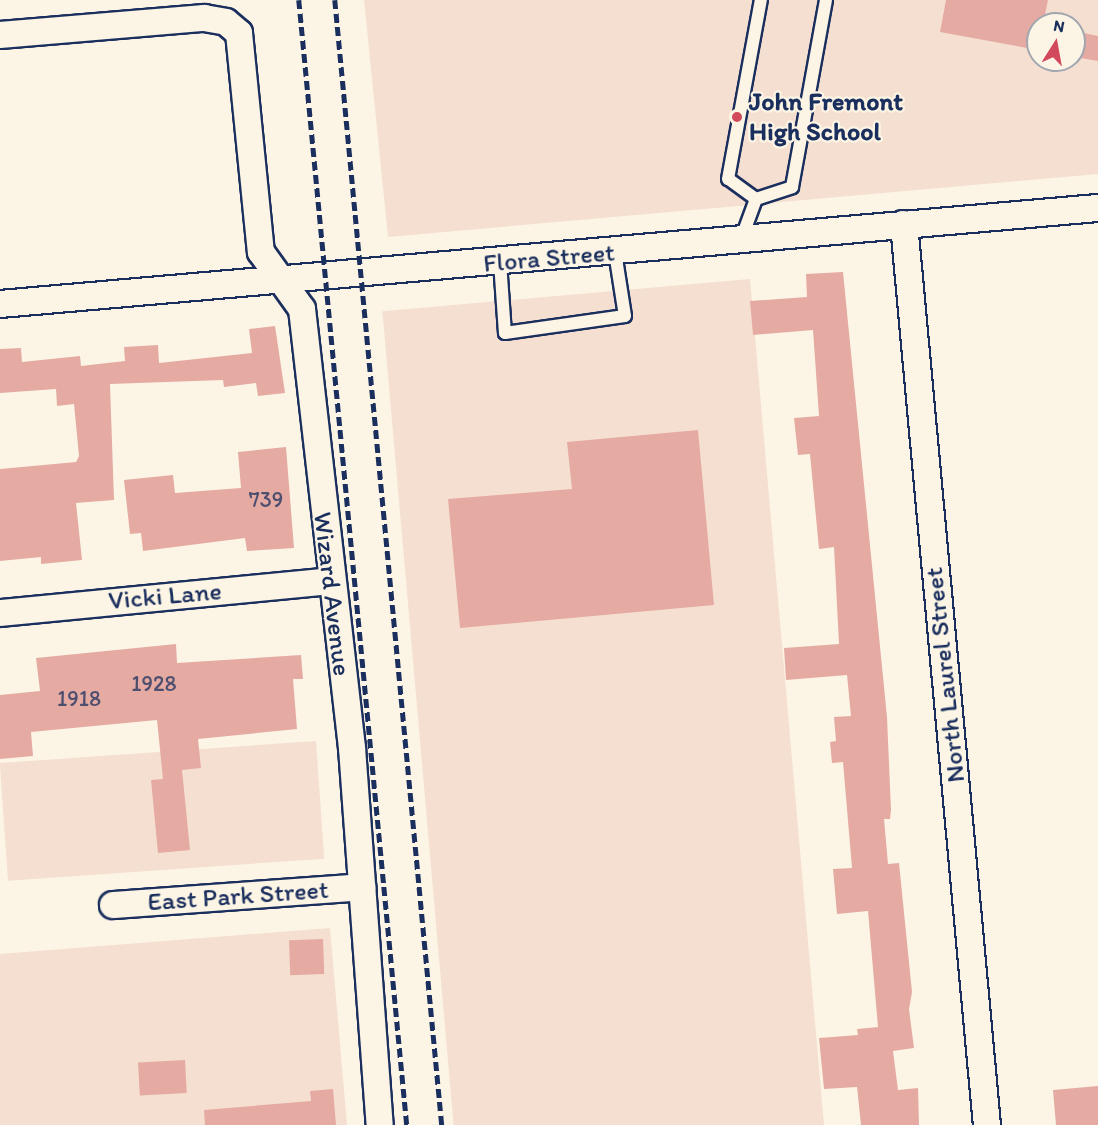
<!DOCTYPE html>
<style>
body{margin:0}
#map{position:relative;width:1098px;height:1125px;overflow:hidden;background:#fcf5e5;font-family:Itim,sans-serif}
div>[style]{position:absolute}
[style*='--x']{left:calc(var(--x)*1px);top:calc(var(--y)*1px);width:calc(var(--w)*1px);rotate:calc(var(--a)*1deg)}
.built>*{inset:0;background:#f5dfd1;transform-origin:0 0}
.building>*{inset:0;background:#e5aba2;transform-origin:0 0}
.roads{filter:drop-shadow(2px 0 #1b2f5e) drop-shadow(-2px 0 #1b2f5e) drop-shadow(0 2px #1b2f5e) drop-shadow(0 -2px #1b2f5e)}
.service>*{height:12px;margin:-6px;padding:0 6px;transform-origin:6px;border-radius:6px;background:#fcf5e5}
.minor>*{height:26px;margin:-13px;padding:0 13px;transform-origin:13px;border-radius:13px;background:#fcf5e5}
.rail>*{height:4.5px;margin-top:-2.25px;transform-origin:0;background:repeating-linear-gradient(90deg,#1b2f5e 0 9px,transparent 0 13.5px)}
.dots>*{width:16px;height:16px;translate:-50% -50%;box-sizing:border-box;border:3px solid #fcf5e5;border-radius:50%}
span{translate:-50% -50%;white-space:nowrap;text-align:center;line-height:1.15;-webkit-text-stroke:4.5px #fcf5e5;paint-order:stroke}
.number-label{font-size:22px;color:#4e4e6f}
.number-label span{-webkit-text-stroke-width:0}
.poi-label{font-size:26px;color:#1b2f5e;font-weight:700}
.left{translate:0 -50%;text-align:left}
.street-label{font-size:26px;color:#1b2f5e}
.north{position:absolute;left:1026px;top:12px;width:60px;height:60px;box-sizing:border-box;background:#fcf5e5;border:2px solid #a2a6af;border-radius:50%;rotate:11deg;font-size:16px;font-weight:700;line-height:24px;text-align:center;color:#1b2f5e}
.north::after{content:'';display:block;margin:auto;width:21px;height:27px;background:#d1495b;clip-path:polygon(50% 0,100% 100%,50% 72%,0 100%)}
</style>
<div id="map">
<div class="built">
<i style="clip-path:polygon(evenodd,364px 0,1098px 0,1098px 174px,388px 237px,364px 0,1038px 24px,1074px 24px,1074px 60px,1038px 60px,1038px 24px)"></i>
<i style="left:750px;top:279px;width:850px;height:369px;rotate:85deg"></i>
<i style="left:316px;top:741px;width:118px;height:317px;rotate:86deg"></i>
<i style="clip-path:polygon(330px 928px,347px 1125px,0 1125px,0 954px)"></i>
</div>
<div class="building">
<i style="clip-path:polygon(946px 0,1048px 0,1043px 24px,1038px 24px,1038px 50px,940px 32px)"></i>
<i style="clip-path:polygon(1074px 31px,1098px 36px,1098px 61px,1074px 57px)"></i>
<i style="clip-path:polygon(843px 272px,887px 717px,891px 810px,890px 819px,884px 819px,888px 864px,899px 863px,912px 992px,909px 1009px,914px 1048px,893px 1051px,898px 1090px,918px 1088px,919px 1125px,861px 1125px,857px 1087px,824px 1089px,819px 1038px,858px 1035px,857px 1029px,878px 1027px,868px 911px,837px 914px,833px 869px,852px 868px,843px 762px,832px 763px,830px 742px,836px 741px,834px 717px,851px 716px,847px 675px,786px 680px,784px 648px,839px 644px,834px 547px,819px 549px,810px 454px,798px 455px,794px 418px,819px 416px,813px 330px,753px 335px,750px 301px,807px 297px,806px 274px)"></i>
<i style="clip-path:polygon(275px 326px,285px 393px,258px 396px,256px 383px,224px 387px,223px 380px,110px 384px,114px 500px,76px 503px,82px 560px,41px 564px,41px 557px,0 561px,0 469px,76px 462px,79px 456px,74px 404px,57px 406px,56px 389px,0 393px,0 349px,21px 348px,22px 362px,80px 356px,81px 366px,125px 361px,124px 347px,158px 345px,159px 363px,252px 353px,249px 329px)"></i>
<i style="clip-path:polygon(698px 430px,714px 605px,460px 628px,448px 499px,572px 489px,567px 442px)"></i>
<i style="clip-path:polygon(286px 447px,294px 548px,247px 551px,245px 538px,143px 551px,141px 533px,130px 534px,124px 480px,173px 475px,175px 493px,241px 488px,238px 452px)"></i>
<i style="clip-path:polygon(176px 644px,177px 663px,301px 655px,303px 679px,293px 679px,297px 729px,198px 739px,201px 768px,182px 770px,190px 850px,158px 853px,151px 780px,163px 779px,157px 720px,31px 732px,33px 756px,0 759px,0 695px,40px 691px,36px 658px)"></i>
<i style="left:323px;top:939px;width:35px;height:34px;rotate:88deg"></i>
<i style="left:185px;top:1060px;width:33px;height:47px;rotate:87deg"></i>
<i style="clip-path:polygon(1098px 1086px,1098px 1125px,1056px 1125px,1053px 1090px)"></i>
<i style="clip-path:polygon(333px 1089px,336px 1125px,205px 1125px,204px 1110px,311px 1101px,310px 1091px)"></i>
</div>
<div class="roads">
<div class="service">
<i style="--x:756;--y:199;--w:38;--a:-18"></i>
<i style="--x:792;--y:187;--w:190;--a:-79.7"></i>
<i style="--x:756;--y:199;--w:34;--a:-144"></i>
<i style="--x:728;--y:179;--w:182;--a:-79.6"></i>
<i style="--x:742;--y:237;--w:40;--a:-69.8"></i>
<i style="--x:500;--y:262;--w:71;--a:86"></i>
<i style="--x:505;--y:333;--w:121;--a:-8.1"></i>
<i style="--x:625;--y:316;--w:65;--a:-98.9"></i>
</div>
<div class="minor">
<i style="--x:0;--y:35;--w:205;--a:-4.8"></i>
<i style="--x:204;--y:18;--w:22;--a:10"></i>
<i style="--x:226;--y:22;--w:17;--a:40"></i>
<i style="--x:239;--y:33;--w:220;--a:84.3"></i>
<i style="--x:261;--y:252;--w:70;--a:54.3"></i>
<i style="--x:302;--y:309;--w:442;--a:83.5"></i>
<i style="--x:352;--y:748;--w:378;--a:85.8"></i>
<i style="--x:904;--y:224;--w:905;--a:84.74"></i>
<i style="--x:0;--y:304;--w:1102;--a:-5"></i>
<i style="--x:0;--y:613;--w:332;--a:-5.5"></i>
<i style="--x:113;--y:905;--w:250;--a:-4.1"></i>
</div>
</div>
<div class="rail">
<i style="--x:299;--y:0;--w:1130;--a:84.52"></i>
<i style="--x:335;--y:0;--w:1130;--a:84.57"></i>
</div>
<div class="dots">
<i style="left:737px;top:117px;background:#d1495b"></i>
</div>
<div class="number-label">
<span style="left:266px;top:500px">739</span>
<span style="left:154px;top:684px">1928</span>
<span style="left:79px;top:699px">1918</span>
</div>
<div class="poi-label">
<span class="left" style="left:749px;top:117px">John Fremont<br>High School</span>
</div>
<div class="street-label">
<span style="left:549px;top:258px;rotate:-5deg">Flora Street</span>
<span style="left:332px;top:594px;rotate:83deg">Wizard Avenue</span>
<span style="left:165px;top:596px;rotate:-5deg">Vicki Lane</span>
<span style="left:945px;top:675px;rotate:-96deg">North Laurel Street</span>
<span style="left:238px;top:896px;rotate:-4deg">East Park Street</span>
</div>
<div class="north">N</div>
</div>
